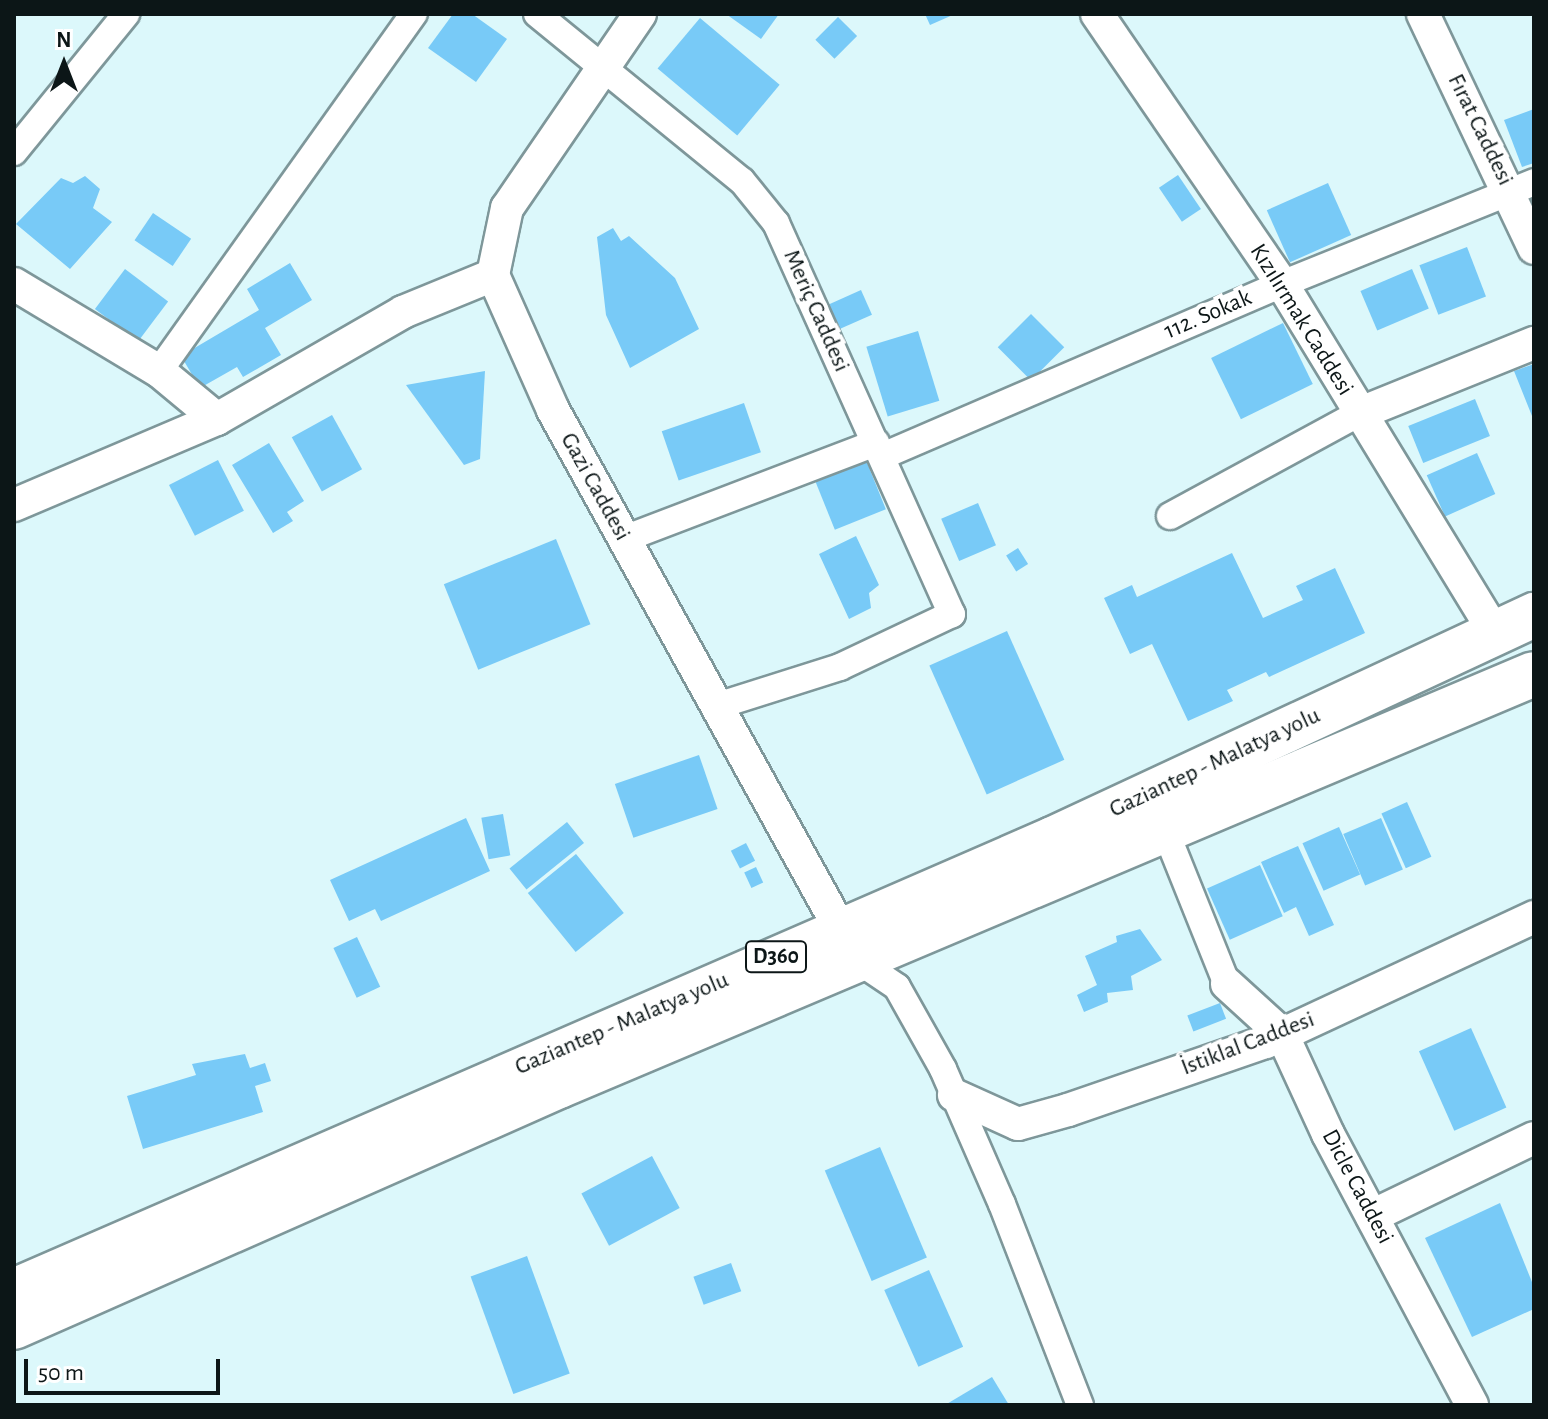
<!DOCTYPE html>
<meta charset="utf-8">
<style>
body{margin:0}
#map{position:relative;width:1548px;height:1419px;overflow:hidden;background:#dcf8fb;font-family:"Alegreya Sans",sans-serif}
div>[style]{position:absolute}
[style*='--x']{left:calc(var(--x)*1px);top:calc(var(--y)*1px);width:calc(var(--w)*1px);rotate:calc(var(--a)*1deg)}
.building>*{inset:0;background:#78caf7;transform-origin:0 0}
.roads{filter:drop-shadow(2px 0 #7e979a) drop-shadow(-2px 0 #7e979a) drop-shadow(0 2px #7e979a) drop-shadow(0 -2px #7e979a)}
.minor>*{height:26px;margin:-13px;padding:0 13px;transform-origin:13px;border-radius:13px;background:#fff}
.tertiary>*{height:32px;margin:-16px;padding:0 16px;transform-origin:16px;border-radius:16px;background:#fff}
.trunk>*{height:44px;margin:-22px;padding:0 22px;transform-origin:22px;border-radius:22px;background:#fff}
span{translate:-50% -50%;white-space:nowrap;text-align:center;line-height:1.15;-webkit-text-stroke:8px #fff;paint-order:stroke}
.shield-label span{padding:2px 6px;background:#fff;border:2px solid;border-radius:6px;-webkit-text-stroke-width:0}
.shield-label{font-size:22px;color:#0c1617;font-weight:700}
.street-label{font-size:24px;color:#0c1617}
.frame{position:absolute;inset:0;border:16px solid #0c1617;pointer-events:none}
.north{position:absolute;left:24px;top:24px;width:80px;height:80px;-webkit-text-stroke:6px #fff;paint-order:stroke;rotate:0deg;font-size:22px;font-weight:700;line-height:32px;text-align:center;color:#0c1617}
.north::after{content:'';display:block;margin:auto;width:28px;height:36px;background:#0c1617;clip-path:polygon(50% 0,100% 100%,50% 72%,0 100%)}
.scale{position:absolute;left:24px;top:1359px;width:196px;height:36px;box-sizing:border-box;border:4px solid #0c1617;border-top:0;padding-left:10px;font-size:24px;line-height:28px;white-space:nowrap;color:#0c1617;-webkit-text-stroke:6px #fff;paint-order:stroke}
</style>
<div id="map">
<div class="building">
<i style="clip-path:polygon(453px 14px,472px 14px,507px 39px,476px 82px,428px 48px)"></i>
<i style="clip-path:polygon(726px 14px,779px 14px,761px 39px)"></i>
<i style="clip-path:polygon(925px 14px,955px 14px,930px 25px)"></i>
<i style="left:838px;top:17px;width:27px;height:32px;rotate:45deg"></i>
<i style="left:700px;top:18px;width:104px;height:66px;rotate:40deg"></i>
<i style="clip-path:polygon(1534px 109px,1534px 163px,1522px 167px,1504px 120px)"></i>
<i style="left:1178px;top:175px;width:41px;height:23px;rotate:56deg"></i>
<i style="clip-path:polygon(85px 176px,100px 189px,93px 208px,112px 222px,70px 269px,16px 224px,61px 178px,73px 183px)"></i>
<i style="left:1328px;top:183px;width:57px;height:67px;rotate:66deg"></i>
<i style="left:153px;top:213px;width:46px;height:33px;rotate:34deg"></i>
<i style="clip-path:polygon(613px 228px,621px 241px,629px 236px,675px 278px,699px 329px,630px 368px,606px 315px,597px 237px)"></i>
<i style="left:1467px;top:247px;width:53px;height:51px;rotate:69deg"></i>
<i style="clip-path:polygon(290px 263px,312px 300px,265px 328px,281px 355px,243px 377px,237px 367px,200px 388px,181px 356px,259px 310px,247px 289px)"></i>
<i style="left:125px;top:269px;width:54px;height:50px;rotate:37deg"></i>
<i style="left:1412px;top:269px;width:43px;height:56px;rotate:67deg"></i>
<i style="left:861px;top:290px;width:27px;height:36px;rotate:66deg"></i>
<i style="left:1031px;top:314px;width:47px;height:47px;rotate:45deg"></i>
<i style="left:1283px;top:323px;width:68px;height:80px;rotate:64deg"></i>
<i style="left:918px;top:331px;width:73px;height:54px;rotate:73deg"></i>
<i style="clip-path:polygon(1534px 364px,1534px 421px,1514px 371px)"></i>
<i style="clip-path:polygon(485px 371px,480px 459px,464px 465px,406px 385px)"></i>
<i style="left:1475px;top:399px;width:40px;height:72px;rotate:68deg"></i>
<i style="left:744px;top:403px;width:52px;height:87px;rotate:71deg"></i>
<i style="left:332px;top:415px;width:62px;height:46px;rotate:61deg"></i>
<i style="clip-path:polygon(269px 443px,304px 501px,287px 512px,293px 521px,273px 533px,232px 465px)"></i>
<i style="left:1477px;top:453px;width:45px;height:55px;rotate:66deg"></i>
<i style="left:218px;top:460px;width:57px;height:55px;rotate:63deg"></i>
<i style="left:866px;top:460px;width:53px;height:55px;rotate:68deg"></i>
<i style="left:978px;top:503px;width:46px;height:40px;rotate:67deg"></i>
<i style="clip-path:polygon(856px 536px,879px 585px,869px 593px,871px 608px,849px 619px,819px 554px)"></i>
<i style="left:556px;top:539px;width:92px;height:121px;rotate:68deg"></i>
<i style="left:1018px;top:548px;width:19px;height:14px;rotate:58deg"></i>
<i style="clip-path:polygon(1232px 553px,1263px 618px,1303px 600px,1296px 586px,1335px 568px,1365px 633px,1269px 677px,1266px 672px,1227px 690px,1233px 701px,1188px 721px,1152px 644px,1130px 654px,1104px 598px,1132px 585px,1137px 597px)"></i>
<i style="left:1007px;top:631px;width:141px;height:85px;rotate:66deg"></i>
<i style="left:699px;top:755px;width:57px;height:89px;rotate:71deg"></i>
<i style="left:1407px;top:802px;width:60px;height:28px;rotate:66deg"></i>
<i style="left:503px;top:814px;width:42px;height:22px;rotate:80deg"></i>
<i style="clip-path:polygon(466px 818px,490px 871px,381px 921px,375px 909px,349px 921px,330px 880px)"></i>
<i style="left:1381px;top:818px;width:56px;height:41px;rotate:67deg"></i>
<i style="left:567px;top:822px;width:27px;height:74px;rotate:51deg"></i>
<i style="left:1339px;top:827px;width:52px;height:40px;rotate:66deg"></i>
<i style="left:746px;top:843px;width:20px;height:17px;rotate:63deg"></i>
<i style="clip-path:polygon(1298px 846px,1334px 925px,1309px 936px,1296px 907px,1284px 913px,1261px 862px)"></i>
<i style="left:576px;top:854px;width:76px;height:62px;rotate:51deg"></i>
<i style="left:1260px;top:865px;width:56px;height:58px;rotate:66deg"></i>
<i style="left:756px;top:867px;width:17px;height:13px;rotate:65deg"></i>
<i style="clip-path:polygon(1140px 929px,1162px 960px,1131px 976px,1133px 990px,1107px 993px,1108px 1002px,1084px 1012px,1077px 995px,1097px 985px,1085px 956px,1117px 942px,1116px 936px)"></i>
<i style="left:357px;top:937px;width:55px;height:26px;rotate:65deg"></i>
<i style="left:1220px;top:1003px;width:17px;height:35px;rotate:69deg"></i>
<i style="left:1471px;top:1028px;width:87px;height:57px;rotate:66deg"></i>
<i style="clip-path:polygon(245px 1054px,250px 1068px,265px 1063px,271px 1081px,255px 1086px,263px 1112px,143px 1149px,127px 1096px,196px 1075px,192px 1064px)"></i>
<i style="left:880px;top:1147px;width:120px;height:60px;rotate:67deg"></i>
<i style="left:652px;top:1156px;width:59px;height:80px;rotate:62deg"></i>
<i style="clip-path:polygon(1500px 1203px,1534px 1287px,1534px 1309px,1472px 1337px,1425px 1238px)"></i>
<i style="left:527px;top:1256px;width:125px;height:60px;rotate:70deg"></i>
<i style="left:731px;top:1263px;width:30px;height:40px;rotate:70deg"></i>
<i style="left:929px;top:1270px;width:84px;height:49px;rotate:66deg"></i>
<i style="clip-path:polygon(992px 1377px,1009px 1405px,945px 1405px)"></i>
</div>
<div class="roads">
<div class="minor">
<i style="--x:537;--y:14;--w:264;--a:39.2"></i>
<i style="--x:742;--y:181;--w:54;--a:51"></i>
<i style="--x:776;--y:223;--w:429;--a:65.8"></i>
<i style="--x:952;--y:614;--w:124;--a:154.7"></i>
<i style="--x:840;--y:667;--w:129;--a:162.4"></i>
<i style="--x:14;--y:152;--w:178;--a:-50.9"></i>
<i style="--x:159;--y:371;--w:439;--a:-54.5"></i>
<i style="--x:885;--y:455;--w:432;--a:-23.3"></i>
<i style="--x:1282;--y:284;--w:272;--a:-22"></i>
<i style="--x:1170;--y:516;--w:214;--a:-28.5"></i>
<i style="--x:624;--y:539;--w:270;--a:-20.9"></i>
<i style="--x:1165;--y:830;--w:166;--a:68.1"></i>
<i style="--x:857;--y:960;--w:48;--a:34"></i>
<i style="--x:897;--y:987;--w:94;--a:60.7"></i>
<i style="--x:943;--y:1069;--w:147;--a:66.4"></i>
<i style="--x:1002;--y:1204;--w:216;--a:68.8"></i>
</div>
<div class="tertiary">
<i style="--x:640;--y:14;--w:235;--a:124.4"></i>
<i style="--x:507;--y:208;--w:68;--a:101.8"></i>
<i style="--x:493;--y:275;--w:148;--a:66"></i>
<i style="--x:553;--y:410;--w:617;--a:61.03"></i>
<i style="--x:1097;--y:14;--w:327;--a:55.6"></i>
<i style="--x:1282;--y:284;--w:409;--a:58.6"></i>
<i style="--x:1423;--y:14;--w:259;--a:64.6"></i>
<i style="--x:14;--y:284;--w:169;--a:31"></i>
<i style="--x:159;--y:371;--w:75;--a:39.6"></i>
<i style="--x:217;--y:419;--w:215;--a:-29.9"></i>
<i style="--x:403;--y:312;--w:97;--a:-22.3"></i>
<i style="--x:1358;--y:414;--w:190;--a:-22"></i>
<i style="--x:14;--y:505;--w:220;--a:-23"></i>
<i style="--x:1227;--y:984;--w:74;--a:42.3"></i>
<i style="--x:1282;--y:1034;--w:110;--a:65.3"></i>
<i style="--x:1328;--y:1134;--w:307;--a:62"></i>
<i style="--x:954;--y:1095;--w:70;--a:24.4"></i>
<i style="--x:1018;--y:1124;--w:52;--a:-15.6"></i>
<i style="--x:1068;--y:1110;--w:209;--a:-19"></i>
<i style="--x:1266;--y:1042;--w:296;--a:-25"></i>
<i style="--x:1372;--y:1216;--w:180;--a:-25.7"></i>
</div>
<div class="trunk">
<i style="--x:14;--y:1291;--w:1133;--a:-23.51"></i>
<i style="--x:1053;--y:839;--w:531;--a:-24.97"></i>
<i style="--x:14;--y:1327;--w:596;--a:-23.86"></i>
<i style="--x:559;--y:1086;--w:1058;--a:-22.91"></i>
</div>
</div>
<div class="shield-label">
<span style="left:776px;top:957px">D360</span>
</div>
<div class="street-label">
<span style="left:1480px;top:130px;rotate:64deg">Fırat Caddesi</span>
<span style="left:816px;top:311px;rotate:66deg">Meriç Caddesi</span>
<span style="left:1208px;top:315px;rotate:-23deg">112. Sokak</span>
<span style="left:1301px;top:320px;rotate:58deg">Kızılırmak Caddesi</span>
<span style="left:595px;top:487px;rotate:61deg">Gazi Caddesi</span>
<span style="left:1215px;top:763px;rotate:-25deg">Gaziantep - Malatya yolu</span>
<span style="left:622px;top:1024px;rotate:-23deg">Gaziantep - Malatya yolu</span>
<span style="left:1248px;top:1044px;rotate:-21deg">İstiklal Caddesi</span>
<span style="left:1357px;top:1187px;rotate:62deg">Dicle Caddesi</span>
</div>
<div class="frame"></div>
<div class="north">N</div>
<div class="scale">50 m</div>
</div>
